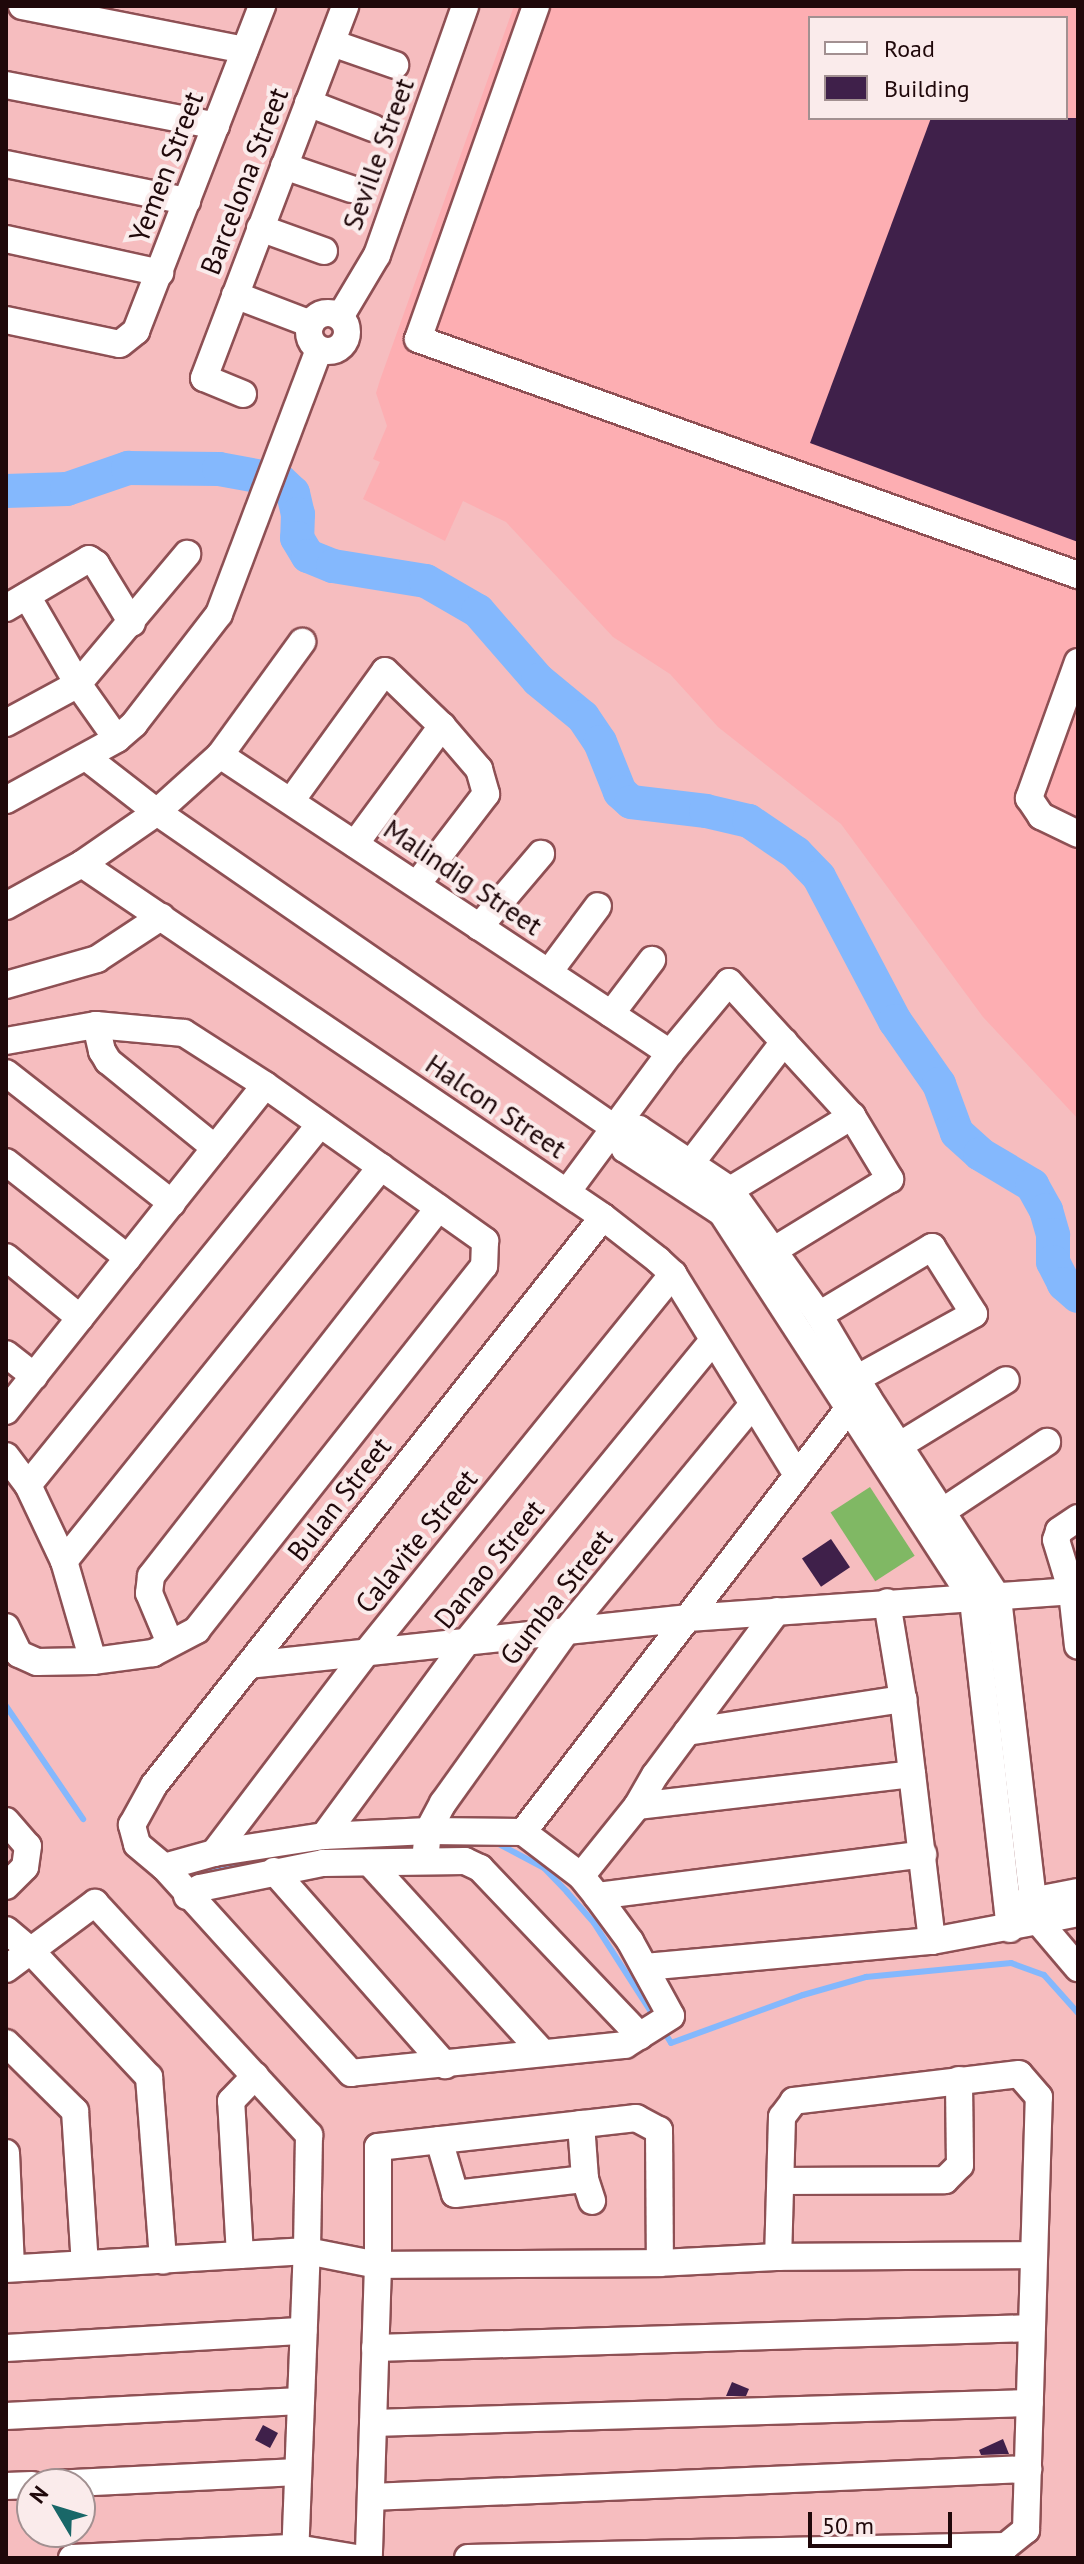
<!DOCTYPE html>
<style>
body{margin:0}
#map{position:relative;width:1084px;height:2564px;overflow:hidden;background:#f6bdbf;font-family:"PT Sans",sans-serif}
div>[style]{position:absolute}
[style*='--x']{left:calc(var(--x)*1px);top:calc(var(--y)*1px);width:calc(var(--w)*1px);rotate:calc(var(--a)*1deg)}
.built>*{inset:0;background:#fdaeb2}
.green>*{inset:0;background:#80b864;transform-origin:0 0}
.stream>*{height:6px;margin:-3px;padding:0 3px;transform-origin:3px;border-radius:3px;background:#84b8fd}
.river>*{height:34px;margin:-17px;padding:0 17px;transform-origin:17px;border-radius:17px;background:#84b8fd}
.building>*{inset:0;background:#3f204a;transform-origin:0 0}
.roads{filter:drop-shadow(2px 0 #8e5054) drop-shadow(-2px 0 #8e5054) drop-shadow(0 2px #8e5054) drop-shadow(0 -2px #8e5054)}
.minor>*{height:26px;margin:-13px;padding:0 13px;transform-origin:13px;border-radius:13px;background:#fff}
.minor>.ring{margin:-13px;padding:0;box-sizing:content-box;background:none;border:26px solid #fff;border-radius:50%}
span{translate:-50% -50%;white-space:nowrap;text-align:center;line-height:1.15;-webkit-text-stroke:8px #faebeb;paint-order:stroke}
.street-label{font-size:28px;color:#1f080a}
.frame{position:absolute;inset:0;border:8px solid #1f080a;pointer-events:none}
.legend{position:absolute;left:808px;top:16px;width:260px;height:104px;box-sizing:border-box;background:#faebeb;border:2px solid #a29091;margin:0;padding:10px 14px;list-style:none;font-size:24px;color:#1f080a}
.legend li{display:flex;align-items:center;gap:16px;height:40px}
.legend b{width:40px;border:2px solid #a29091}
.north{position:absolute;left:16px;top:2468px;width:80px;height:80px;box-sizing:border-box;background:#faebeb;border:2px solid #a29091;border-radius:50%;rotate:308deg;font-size:22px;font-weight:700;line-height:32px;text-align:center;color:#1f080a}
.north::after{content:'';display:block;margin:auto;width:28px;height:36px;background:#196768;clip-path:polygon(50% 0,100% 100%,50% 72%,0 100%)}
.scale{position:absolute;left:808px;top:2512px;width:144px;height:36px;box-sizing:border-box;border:4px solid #1f080a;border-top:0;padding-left:10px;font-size:24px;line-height:28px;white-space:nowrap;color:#1f080a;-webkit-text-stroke:6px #faebeb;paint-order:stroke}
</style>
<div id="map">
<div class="built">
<i style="clip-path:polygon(evenodd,514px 6px,1078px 6px,1078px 1119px,983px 1017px,841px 824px,718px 727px,670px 674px,613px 637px,506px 522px,463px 501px,445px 541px,363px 499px,380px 462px,373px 459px,387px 426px,376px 393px,380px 380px,514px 6px,810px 18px,1066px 18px,1066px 118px,810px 118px,810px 18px)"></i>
</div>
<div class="green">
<i style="left:870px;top:1487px;width:82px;height:47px;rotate:57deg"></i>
</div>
<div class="stream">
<i style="--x:6;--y:1706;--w:137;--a:55.7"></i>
<i style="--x:497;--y:1843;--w:53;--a:28"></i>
<i style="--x:544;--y:1868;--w:33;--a:46"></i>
<i style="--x:567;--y:1892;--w:41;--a:48.9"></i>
<i style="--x:594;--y:1923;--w:113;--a:57.3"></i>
<i style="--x:397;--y:1845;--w:25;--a:0"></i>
<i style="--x:185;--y:1877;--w:95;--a:-12.7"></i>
<i style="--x:663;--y:2030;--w:15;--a:58"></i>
<i style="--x:671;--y:2043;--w:140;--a:-20"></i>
<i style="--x:803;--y:1995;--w:66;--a:-15.9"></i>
<i style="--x:866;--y:1977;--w:146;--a:-5.5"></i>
<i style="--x:1011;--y:1963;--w:35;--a:20"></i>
<i style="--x:1044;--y:1975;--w:51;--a:48.2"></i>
</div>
<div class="river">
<i style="--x:6;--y:491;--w:61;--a:-1.9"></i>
<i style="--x:67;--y:489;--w:65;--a:-19"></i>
<i style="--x:128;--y:468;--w:91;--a:0.6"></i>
<i style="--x:219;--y:469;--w:61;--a:10.4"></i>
<i style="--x:279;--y:480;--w:19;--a:43"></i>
<i style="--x:293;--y:493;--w:22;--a:77"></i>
<i style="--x:298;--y:514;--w:24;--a:92"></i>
<i style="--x:297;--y:538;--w:21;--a:59"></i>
<i style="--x:308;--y:556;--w:27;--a:22"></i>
<i style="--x:333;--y:566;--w:94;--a:9.2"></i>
<i style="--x:426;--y:581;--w:60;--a:30"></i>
<i style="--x:478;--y:611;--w:91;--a:49"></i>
<i style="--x:538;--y:680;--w:58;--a:39.4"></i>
<i style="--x:583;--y:717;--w:30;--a:56"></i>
<i style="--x:600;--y:742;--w:54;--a:68.2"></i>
<i style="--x:620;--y:792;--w:15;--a:42"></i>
<i style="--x:631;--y:802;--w:76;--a:6.8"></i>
<i style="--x:706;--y:811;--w:44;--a:13.1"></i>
<i style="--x:749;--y:821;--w:57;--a:34.2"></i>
<i style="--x:796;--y:853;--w:33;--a:46"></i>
<i style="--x:819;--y:877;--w:163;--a:62.2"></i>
<i style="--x:895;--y:1021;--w:77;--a:55.1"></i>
<i style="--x:939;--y:1084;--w:52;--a:69.8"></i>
<i style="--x:957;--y:1133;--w:31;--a:42"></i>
<i style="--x:980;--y:1154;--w:61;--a:30.8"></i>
<i style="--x:1032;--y:1185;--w:29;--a:61"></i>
<i style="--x:1046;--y:1210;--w:26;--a:74"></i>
<i style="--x:1053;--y:1235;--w:27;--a:90"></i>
<i style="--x:1053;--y:1262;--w:25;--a:63"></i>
<i style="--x:1064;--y:1284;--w:18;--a:41"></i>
</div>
<div class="building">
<i style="clip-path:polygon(931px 118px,1078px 118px,1078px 542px,810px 443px)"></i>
<i style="left:831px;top:1539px;width:34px;height:35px;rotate:56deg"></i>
<i style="clip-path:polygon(732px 2382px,749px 2389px,746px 2396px,726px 2396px)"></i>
<i style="left:263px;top:2425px;width:17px;height:17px;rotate:28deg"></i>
<i style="clip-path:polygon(1003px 2439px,1009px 2454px,981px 2455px,979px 2450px)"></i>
</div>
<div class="roads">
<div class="minor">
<i style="--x:22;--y:6;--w:227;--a:11.2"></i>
<i style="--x:536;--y:6;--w:353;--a:109.5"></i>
<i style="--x:418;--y:339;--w:701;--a:19.68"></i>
<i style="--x:332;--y:43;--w:67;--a:19.2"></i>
<i style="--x:6;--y:85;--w:214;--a:11"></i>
<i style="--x:308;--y:103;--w:70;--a:21"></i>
<i style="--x:6;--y:164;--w:185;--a:11.6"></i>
<i style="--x:284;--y:166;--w:71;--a:18.9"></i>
<i style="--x:260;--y:228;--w:68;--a:19.8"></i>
<i style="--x:6;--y:239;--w:158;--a:12.4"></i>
<i style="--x:235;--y:295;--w:81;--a:20.9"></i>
<i class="ring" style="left:309px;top:313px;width:12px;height:12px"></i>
<i style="--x:340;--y:317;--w:72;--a:-59.2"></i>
<i style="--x:377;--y:255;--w:264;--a:-70.5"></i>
<i style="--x:6;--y:320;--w:116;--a:11.9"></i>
<i style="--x:120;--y:344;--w:21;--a:-39"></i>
<i style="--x:136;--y:331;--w:349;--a:-68.8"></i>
<i style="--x:243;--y:394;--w:42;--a:-157.7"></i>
<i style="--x:204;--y:378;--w:398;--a:-69.2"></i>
<i style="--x:27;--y:596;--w:102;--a:59.9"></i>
<i style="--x:78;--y:684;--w:67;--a:54.7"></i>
<i style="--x:6;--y:608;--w:96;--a:-30.6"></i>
<i style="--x:89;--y:559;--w:9;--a:36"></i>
<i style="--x:96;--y:564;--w:69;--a:58.6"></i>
<i style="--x:1078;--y:662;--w:145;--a:109.8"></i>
<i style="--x:1029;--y:798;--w:22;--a:56"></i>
<i style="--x:1041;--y:816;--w:41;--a:25.9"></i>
<i style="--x:6;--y:723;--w:82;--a:-28.4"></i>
<i style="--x:78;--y:684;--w:170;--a:-50"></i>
<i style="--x:220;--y:755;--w:540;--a:33.51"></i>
<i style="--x:86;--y:757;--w:90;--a:37.8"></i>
<i style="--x:157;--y:812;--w:558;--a:34.63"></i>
<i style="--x:616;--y:1129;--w:22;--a:66"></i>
<i style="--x:625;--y:1149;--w:116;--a:33.4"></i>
<i style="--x:722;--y:1213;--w:461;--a:57"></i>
<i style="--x:973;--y:1600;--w:331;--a:83.6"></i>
<i style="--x:6;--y:800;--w:127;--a:-28.8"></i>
<i style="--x:117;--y:739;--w:23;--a:-41"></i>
<i style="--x:134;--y:724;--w:139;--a:-52.3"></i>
<i style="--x:219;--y:614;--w:282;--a:-69.3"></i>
<i style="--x:291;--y:801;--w:160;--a:-54.1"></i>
<i style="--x:385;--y:671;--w:79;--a:44"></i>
<i style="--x:442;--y:726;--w:57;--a:49.3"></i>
<i style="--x:479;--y:769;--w:26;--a:74"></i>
<i style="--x:486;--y:794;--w:112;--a:127.4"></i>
<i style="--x:355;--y:844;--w:147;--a:-53.6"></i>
<i style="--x:82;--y:864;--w:629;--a:34.12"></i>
<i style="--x:603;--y:1217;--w:70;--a:38"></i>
<i style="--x:658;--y:1260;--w:21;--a:43"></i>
<i style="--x:673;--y:1274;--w:236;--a:58.3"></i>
<i style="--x:6;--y:906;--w:87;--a:-28.9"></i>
<i style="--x:82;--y:864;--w:91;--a:-34.7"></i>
<i style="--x:157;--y:812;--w:85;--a:-42.1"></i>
<i style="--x:220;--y:755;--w:140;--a:-54"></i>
<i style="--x:479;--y:927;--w:96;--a:-49.7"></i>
<i style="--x:549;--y:972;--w:82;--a:-53.4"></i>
<i style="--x:6;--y:985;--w:95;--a:-15.9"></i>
<i style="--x:97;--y:959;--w:77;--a:-33.3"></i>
<i style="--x:611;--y:1014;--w:68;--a:-52.8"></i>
<i style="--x:96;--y:1025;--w:27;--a:77"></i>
<i style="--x:102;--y:1051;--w:12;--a:59"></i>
<i style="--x:108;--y:1061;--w:138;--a:39.1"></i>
<i style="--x:6;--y:1041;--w:91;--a:-10.1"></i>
<i style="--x:96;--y:1025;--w:88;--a:5.2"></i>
<i style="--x:184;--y:1033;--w:96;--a:32.7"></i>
<i style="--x:265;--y:1085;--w:270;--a:35.3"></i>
<i style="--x:485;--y:1241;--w:25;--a:92"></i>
<i style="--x:484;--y:1266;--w:464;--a:128.3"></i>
<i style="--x:197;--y:1630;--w:50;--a:152.4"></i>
<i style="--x:153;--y:1653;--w:61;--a:172.4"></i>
<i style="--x:93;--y:1661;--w:56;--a:179"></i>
<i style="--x:37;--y:1662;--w:20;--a:-156"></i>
<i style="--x:19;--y:1654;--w:30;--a:-116"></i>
<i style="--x:6;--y:1073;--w:211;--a:38.1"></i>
<i style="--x:616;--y:1129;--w:23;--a:0"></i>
<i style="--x:639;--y:1129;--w:110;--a:33.8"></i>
<i style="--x:730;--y:1190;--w:153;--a:54.5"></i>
<i style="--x:819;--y:1315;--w:96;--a:59.4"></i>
<i style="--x:868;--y:1398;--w:239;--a:57"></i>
<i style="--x:998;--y:1598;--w:304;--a:83.4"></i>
<i style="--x:1033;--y:1900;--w:22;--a:77"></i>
<i style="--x:1038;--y:1921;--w:41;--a:-11.3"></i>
<i style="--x:6;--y:1162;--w:155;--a:38.2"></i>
<i style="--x:691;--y:1163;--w:153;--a:-52.5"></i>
<i style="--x:730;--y:1190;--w:143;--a:-31.2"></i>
<i style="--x:567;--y:1192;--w:173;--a:-53.5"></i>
<i style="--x:670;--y:1053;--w:92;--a:-50.3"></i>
<i style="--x:729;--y:982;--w:182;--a:47.5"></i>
<i style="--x:852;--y:1116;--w:74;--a:58.9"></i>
<i style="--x:890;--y:1179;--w:136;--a:148.5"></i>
<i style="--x:6;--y:1257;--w:96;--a:39.5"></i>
<i style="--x:819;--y:1315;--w:132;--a:-31"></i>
<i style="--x:932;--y:1247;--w:79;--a:57.9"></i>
<i style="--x:974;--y:1314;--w:135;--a:151.2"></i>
<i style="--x:6;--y:1354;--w:36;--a:38"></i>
<i style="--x:6;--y:1411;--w:416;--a:-51.5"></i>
<i style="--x:900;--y:1445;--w:124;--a:-31.5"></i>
<i style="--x:6;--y:1456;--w:36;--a:53"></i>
<i style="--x:28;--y:1485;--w:84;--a:64.7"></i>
<i style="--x:64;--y:1561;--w:104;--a:73.8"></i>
<i style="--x:28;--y:1485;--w:464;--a:-51"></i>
<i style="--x:943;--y:1511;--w:125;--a:-33.6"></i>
<i style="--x:1078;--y:1518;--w:23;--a:146"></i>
<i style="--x:1059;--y:1531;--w:9;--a:108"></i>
<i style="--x:1056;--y:1540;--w:54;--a:72.9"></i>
<i style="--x:1072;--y:1592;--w:54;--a:83.7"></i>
<i style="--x:64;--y:1561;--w:506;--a:-51.18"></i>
<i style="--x:777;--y:1611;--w:204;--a:126.6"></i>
<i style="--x:655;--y:1775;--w:36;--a:120"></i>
<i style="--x:637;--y:1806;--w:277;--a:-6.6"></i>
<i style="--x:170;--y:1643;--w:54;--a:-112.8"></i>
<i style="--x:149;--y:1593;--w:17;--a:-83"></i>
<i style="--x:151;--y:1576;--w:467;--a:-52"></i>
<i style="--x:249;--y:1665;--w:441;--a:-6.1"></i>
<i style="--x:687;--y:1618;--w:392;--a:-4"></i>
<i style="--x:687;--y:1732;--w:219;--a:-8.7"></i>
<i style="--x:6;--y:1821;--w:33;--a:49"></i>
<i style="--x:28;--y:1846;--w:21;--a:98"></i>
<i style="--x:25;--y:1867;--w:27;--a:135"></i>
<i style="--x:523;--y:1832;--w:535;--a:-52.44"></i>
<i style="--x:324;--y:1836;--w:242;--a:-53.7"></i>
<i style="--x:467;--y:1641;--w:389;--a:-50.7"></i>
<i style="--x:214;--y:1853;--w:251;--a:-52.8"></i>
<i style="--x:366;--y:1653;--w:488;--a:-51"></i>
<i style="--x:425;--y:1860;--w:29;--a:-84"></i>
<i style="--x:428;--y:1831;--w:32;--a:-62"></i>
<i style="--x:443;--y:1803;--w:211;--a:-54.4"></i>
<i style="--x:566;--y:1631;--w:294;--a:-50.5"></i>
<i style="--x:370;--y:1863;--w:256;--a:47.7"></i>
<i style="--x:164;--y:1867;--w:52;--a:-15.6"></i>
<i style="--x:214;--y:1853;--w:111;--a:-8.8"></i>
<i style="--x:324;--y:1836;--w:104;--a:-2.8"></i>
<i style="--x:428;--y:1831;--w:95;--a:0.6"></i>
<i style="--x:523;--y:1832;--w:73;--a:37.2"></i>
<i style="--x:581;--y:1876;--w:26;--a:51"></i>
<i style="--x:597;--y:1896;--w:56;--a:53.7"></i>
<i style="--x:630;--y:1941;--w:85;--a:61.3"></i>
<i style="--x:671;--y:2016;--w:54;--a:147.8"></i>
<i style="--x:625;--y:2045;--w:275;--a:174.2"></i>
<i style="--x:351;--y:2073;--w:278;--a:-132.2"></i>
<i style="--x:164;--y:1867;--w:35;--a:-140"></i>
<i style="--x:137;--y:1844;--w:20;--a:-105"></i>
<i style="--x:132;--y:1825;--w:46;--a:-61.2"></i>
<i style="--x:154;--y:1785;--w:724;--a:-51.67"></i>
<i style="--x:274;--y:1871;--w:259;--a:48.6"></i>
<i style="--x:581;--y:1876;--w:90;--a:-51.3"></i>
<i style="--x:187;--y:1896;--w:15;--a:-32"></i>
<i style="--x:200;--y:1888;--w:126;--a:-11.5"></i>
<i style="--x:323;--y:1863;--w:142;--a:-0.8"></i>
<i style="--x:465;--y:1861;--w:17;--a:25"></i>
<i style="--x:480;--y:1868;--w:232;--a:46.4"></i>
<i style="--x:597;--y:1896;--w:329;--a:-7.3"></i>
<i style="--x:1016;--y:1904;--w:63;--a:-11"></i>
<i style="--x:6;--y:1930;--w:33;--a:40"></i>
<i style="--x:31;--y:1951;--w:173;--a:46.9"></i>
<i style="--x:149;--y:2077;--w:184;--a:85.6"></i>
<i style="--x:932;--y:1941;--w:108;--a:-10.7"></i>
<i style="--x:1038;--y:1921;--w:62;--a:49.6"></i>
<i style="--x:645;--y:1967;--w:288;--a:-5.2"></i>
<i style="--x:932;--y:1941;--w:244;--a:-96.8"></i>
<i style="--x:903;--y:1699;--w:98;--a:-99.4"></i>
<i style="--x:6;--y:1969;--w:111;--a:-36.6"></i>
<i style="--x:95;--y:1903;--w:316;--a:47.3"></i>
<i style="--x:309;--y:2135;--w:116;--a:91"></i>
<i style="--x:307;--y:2251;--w:302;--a:176.6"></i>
<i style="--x:6;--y:2043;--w:97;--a:44.6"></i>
<i style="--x:75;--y:2111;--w:153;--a:86.3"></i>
<i style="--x:581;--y:2124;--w:55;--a:85.8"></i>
<i style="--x:439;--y:2140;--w:56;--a:73.5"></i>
<i style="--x:455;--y:2194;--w:131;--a:-6.6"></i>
<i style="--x:585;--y:2179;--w:23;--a:72"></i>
<i style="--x:6;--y:2153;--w:115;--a:87.5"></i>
<i style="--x:781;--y:2181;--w:164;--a:-0.3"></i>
<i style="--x:945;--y:2180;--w:21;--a:-45"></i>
<i style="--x:960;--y:2165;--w:85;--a:-90.7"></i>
<i style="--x:240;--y:2255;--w:154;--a:-93.3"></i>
<i style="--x:231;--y:2101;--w:35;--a:-46"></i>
<i style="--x:778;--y:2257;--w:256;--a:-0.4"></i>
<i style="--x:6;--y:2348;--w:298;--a:-3.3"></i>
<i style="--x:375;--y:2348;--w:657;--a:-1.74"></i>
<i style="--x:6;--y:2416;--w:295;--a:-2.9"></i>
<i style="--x:373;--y:2423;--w:657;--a:-1.74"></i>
<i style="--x:53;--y:2484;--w:245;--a:-2.8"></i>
<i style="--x:6;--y:2486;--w:26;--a:-2"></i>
<i style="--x:371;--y:2497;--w:658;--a:-2.44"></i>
<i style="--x:72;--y:2558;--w:224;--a:-2.6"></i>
<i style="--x:296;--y:2548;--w:61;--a:9.5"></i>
<i style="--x:295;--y:2558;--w:307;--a:-87.8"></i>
<i style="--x:307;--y:2251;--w:72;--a:11.2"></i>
<i style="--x:378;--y:2265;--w:118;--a:-90"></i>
<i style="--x:378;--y:2147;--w:260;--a:-6.4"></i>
<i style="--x:636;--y:2118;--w:26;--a:28"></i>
<i style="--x:659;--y:2130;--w:133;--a:89.6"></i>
<i style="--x:660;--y:2263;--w:282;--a:179.6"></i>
<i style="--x:378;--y:2265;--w:293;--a:91.8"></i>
<i style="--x:468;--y:2558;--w:538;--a:-1.28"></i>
<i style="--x:1006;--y:2546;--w:26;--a:-39"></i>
<i style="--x:1026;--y:2530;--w:433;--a:-88.3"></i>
<i style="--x:1039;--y:2097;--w:30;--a:-131"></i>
<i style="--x:1019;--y:2074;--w:227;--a:173.2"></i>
<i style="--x:794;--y:2101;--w:20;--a:127"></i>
<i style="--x:782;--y:2117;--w:140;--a:91.6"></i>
<i style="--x:778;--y:2257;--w:118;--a:177.1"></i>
</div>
</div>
<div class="street-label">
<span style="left:378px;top:154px;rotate:-70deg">Seville Street</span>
<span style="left:166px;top:167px;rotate:-69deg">Yemen Street</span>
<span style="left:244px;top:181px;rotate:-69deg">Barcelona Street</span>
<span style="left:463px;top:877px;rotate:34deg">Malindig Street</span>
<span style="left:496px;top:1106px;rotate:34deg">Halcon Street</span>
<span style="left:339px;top:1499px;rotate:-52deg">Bulan Street</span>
<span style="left:416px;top:1541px;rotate:-51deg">Calavite Street</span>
<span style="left:489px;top:1564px;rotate:-51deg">Danao Street</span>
<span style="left:556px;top:1597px;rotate:-52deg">Gumba Street</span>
</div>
<div class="frame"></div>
<ul class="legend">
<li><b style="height:10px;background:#fff"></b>Road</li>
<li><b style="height:22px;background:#3f204a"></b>Building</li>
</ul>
<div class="north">N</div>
<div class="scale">50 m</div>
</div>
